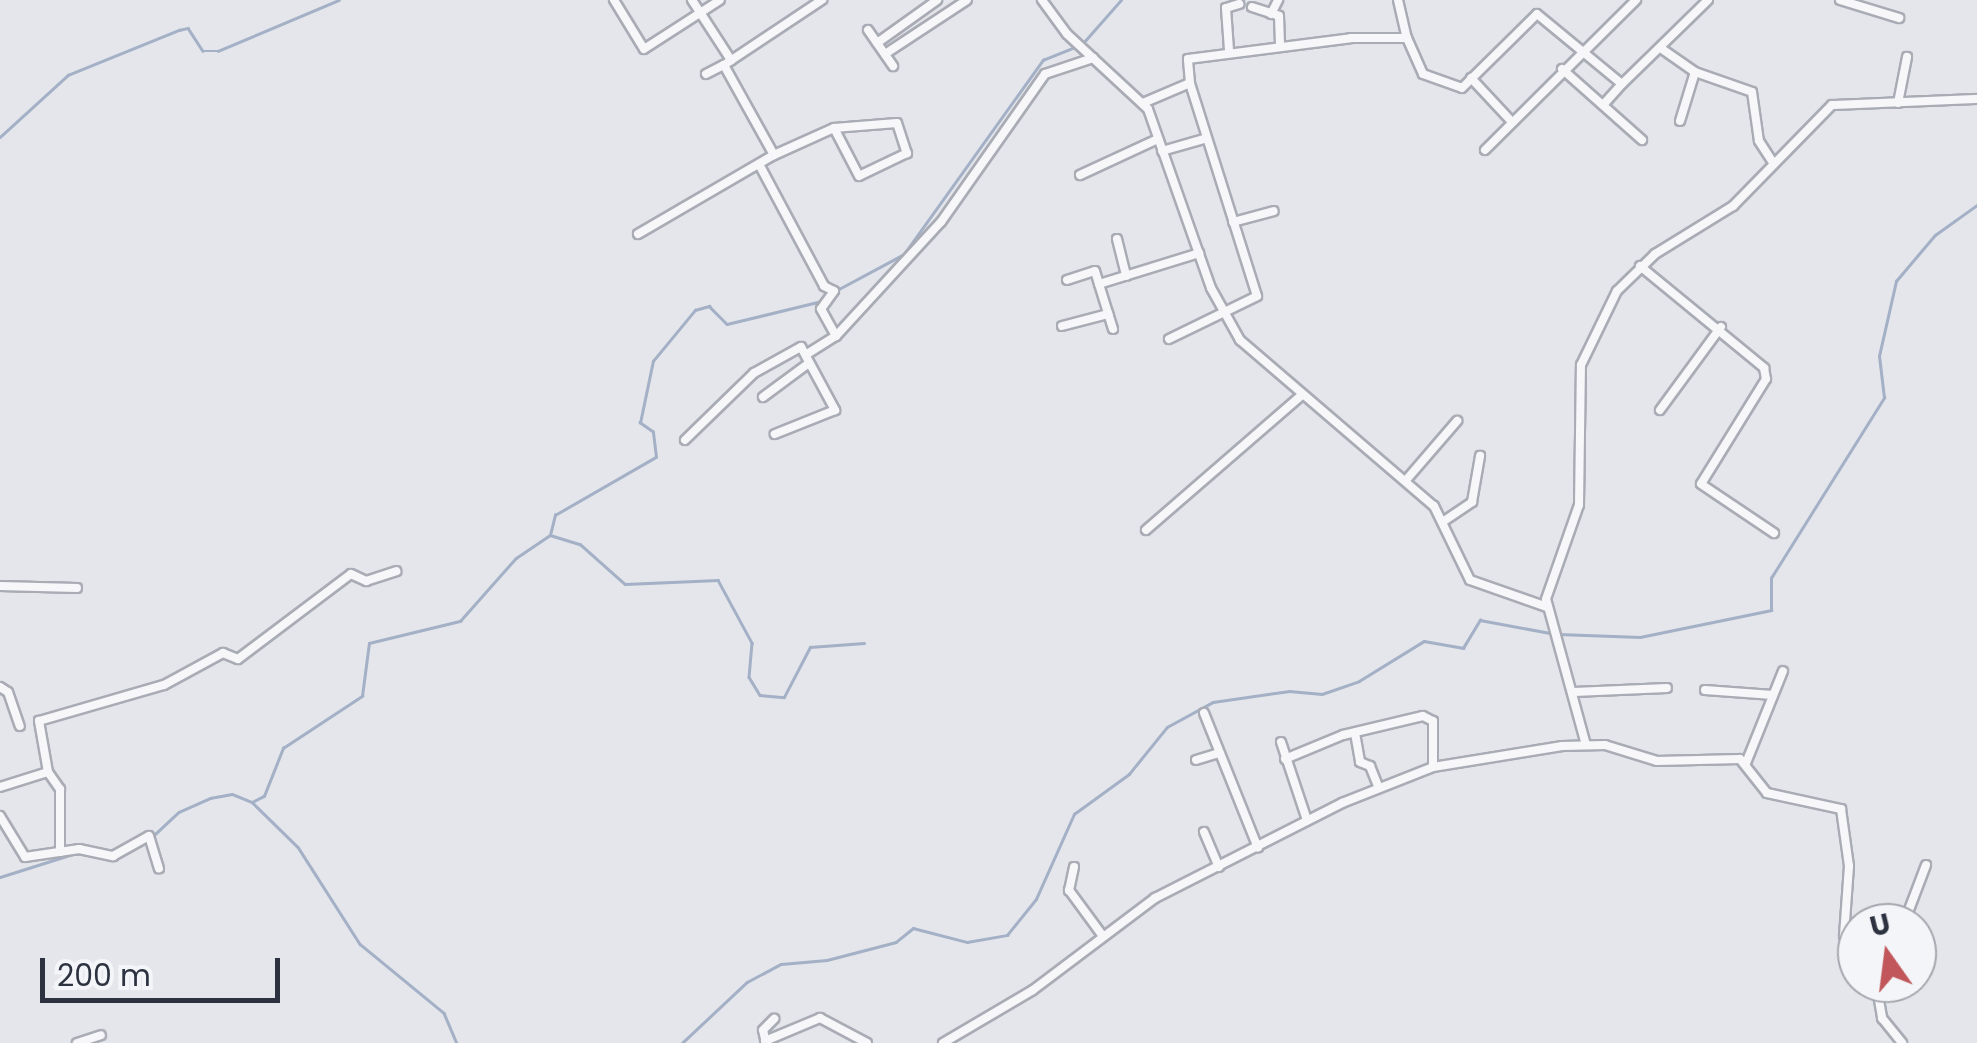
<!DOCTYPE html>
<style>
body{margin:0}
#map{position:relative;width:1977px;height:1043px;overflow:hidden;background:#e4e6eb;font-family:Poppins,sans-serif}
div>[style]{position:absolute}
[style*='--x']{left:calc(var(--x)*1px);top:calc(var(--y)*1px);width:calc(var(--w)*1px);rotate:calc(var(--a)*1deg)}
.stream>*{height:2.5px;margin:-1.25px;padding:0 1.25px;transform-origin:1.25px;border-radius:1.25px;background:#a3b0c6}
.roads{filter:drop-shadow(2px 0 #a9acb5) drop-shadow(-2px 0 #a9acb5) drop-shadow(0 2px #a9acb5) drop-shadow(0 -2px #a9acb5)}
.minor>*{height:8px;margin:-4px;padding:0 4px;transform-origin:4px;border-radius:4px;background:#f7f7f9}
span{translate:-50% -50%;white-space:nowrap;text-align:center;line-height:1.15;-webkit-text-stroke:9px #f4f5f8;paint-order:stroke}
.north{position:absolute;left:1837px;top:903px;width:100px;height:100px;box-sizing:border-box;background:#f4f5f8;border:2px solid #a4a7af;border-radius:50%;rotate:346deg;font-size:28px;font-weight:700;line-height:40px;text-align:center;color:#2d3241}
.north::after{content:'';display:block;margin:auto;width:35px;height:45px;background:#c1575b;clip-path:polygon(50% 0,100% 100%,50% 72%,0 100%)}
.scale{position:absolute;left:40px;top:958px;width:240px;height:45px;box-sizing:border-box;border:5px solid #2d3241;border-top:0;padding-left:12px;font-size:30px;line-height:35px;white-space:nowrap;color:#2d3241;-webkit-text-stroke:8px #f4f5f8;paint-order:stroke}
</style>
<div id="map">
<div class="stream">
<i style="--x:1083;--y:43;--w:57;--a:-48.5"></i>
<i style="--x:0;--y:137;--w:92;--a:-42.4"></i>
<i style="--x:68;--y:75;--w:120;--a:-22.1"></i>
<i style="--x:179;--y:30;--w:9;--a:-13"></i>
<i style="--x:188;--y:28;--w:27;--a:57"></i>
<i style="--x:203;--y:51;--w:15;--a:0"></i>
<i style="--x:218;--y:51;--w:131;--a:-22.9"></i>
<i style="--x:837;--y:290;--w:76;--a:-28.2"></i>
<i style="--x:904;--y:254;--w:239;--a:-54.4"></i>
<i style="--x:1043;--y:60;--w:35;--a:-22"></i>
<i style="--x:550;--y:535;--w:21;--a:-76"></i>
<i style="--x:555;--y:515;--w:116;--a:-29.9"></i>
<i style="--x:656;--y:457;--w:25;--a:-97"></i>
<i style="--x:653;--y:432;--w:16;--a:-145"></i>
<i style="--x:640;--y:423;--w:63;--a:-78.2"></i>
<i style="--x:653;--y:361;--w:66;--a:-50.5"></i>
<i style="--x:695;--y:310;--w:15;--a:-16"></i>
<i style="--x:709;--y:306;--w:25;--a:45"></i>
<i style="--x:727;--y:324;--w:98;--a:-13.6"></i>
<i style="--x:1558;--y:634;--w:82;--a:2.1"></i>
<i style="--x:1640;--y:637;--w:134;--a:-11.6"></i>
<i style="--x:1771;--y:610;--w:32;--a:-90"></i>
<i style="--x:1771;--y:578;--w:213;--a:-57.9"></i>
<i style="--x:1884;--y:398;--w:42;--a:-96.8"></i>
<i style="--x:1879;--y:356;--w:77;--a:-77.2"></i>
<i style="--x:1896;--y:281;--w:60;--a:-49.7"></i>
<i style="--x:1935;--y:235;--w:52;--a:-35.5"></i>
<i style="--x:252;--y:802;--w:64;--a:44.4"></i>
<i style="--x:298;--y:847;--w:115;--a:57.4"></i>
<i style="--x:360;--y:944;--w:109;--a:39.4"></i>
<i style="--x:444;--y:1013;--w:33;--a:67"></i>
<i style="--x:153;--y:836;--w:35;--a:-43"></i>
<i style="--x:179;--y:812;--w:34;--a:-24"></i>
<i style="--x:210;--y:798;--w:22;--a:-10"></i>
<i style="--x:232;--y:794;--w:22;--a:22"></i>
<i style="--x:252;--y:802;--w:13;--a:-27"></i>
<i style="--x:264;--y:796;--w:52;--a:-68.4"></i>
<i style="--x:283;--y:748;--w:95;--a:-33.4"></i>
<i style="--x:362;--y:696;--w:53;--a:-82.5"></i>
<i style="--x:369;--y:643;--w:94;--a:-13.6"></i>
<i style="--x:460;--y:621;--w:84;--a:-48.4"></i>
<i style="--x:516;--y:558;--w:41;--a:-34.1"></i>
<i style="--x:550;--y:535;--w:31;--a:17"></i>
<i style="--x:580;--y:544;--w:60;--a:41.6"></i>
<i style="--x:625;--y:584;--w:93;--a:-2.5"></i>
<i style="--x:718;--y:580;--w:72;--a:61.6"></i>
<i style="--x:752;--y:643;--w:34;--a:95"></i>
<i style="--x:749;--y:677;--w:21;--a:59"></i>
<i style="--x:760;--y:695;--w:24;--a:5"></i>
<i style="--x:784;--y:697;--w:56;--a:-62.5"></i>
<i style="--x:810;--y:647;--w:54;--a:-4.2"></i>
<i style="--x:116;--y:858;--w:36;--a:-28"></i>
<i style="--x:0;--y:877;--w:80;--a:-17.5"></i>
<i style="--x:76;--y:853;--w:32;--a:9"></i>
<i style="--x:682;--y:1043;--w:89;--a:-43.2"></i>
<i style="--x:747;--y:982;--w:38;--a:-28"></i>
<i style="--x:781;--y:964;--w:46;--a:-5"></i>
<i style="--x:827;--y:960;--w:71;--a:-14.6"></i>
<i style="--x:896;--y:942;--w:22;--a:-39"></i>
<i style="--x:913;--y:928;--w:56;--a:14.5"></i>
<i style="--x:967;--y:942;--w:41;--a:-9.9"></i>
<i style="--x:1007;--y:935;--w:46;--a:-51.1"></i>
<i style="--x:1036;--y:899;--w:93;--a:-65.9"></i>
<i style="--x:1074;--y:814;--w:68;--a:-36"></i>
<i style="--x:1129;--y:774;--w:60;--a:-51"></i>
<i style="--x:1167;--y:727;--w:52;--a:-28.5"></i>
<i style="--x:1213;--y:702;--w:77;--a:-8.2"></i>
<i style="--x:1289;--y:691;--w:33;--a:5"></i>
<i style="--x:1322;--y:694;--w:39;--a:-19"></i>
<i style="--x:1359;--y:681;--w:76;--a:-31.6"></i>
<i style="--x:1424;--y:641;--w:40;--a:10"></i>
<i style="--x:1463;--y:648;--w:33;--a:-59"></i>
<i style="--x:1480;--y:620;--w:71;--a:10.5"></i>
</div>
<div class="roads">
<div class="minor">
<i style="--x:614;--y:0;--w:57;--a:58.5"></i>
<i style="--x:644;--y:49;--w:90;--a:-32.8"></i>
<i style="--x:692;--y:0;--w:72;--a:57"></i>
<i style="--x:1042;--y:0;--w:42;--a:53.7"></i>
<i style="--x:1067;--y:34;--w:110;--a:42.8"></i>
<i style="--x:1148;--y:109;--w:190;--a:70.6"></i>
<i style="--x:1211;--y:288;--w:60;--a:60.9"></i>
<i style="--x:1240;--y:340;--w:255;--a:40.6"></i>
<i style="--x:1434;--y:506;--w:82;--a:64.1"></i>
<i style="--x:1470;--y:580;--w:82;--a:19.3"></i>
<i style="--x:1398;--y:0;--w:39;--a:77"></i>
<i style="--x:1840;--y:0;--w:62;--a:17"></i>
<i style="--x:1252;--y:7;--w:28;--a:18"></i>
<i style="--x:1279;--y:16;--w:30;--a:88"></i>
<i style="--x:1271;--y:14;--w:16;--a:-63"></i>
<i style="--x:868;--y:30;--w:44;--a:55.2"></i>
<i style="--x:877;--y:43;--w:74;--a:-35.6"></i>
<i style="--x:1662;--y:49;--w:40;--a:34.9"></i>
<i style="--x:1695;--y:72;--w:60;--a:19.3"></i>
<i style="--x:1752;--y:92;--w:49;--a:81.9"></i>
<i style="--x:1759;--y:141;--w:24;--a:57"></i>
<i style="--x:1229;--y:50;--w:42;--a:-94.1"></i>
<i style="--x:1226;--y:8;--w:14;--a:-17"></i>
<i style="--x:885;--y:54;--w:98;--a:-33.4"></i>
<i style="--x:1562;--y:69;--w:107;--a:41.6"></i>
<i style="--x:706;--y:74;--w:20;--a:-27"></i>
<i style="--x:1471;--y:78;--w:60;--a:47"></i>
<i style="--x:1143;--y:103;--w:51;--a:-23.1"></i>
<i style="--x:1190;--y:83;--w:24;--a:-95"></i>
<i style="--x:1188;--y:59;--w:164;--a:-7.3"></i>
<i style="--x:1351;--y:38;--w:56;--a:0"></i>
<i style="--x:1407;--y:38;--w:39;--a:66"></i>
<i style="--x:1423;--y:74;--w:41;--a:19.7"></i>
<i style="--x:1462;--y:88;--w:105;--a:-44.6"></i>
<i style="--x:1537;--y:14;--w:110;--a:39.5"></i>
<i style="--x:1622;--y:84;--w:120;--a:-44.3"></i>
<i style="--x:1898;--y:103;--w:47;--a:-78.9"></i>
<i style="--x:1603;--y:105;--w:28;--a:-48"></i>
<i style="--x:1680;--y:121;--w:51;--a:-73"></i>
<i style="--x:1485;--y:150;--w:213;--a:-44.8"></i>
<i style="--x:1162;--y:151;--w:44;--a:-15.9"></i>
<i style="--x:774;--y:155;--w:66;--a:-24.2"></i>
<i style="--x:834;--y:128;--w:63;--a:-4.5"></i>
<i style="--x:897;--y:123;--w:32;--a:72"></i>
<i style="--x:907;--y:153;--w:53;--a:154.4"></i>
<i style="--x:859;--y:176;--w:54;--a:-117.5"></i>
<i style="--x:760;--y:166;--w:136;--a:61.9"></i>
<i style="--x:824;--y:286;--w:11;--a:27"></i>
<i style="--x:834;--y:291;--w:22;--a:126"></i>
<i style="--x:821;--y:309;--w:31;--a:61"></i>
<i style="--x:1080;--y:175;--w:86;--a:-24.8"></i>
<i style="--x:1233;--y:222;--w:42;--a:-15"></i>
<i style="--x:638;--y:234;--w:157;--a:-30.2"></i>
<i style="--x:774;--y:155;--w:103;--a:-119.1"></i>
<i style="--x:724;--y:65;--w:118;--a:-33.6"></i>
<i style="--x:1117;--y:239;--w:38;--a:76"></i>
<i style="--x:1640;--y:266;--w:161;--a:39.4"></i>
<i style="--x:1764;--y:368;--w:11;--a:80"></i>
<i style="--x:1766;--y:379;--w:123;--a:121.8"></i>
<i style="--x:1701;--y:484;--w:88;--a:33.9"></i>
<i style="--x:1067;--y:280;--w:29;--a:-18"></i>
<i style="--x:1095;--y:271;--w:14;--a:73"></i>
<i style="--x:1062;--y:326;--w:48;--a:-14.6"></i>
<i style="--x:1113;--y:329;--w:47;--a:-107.3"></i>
<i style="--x:1099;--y:284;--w:105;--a:-17.2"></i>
<i style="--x:1169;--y:339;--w:98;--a:-26"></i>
<i style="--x:1257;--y:296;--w:223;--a:-107.5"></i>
<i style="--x:807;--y:354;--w:34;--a:-32"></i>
<i style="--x:836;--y:336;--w:155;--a:-47.4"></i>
<i style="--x:941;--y:222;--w:181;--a:-54.9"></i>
<i style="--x:1045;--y:74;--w:51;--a:-18.4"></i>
<i style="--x:763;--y:397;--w:57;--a:-36.5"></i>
<i style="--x:1660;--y:410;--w:103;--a:-53.7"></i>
<i style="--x:685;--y:440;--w:96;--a:-44.2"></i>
<i style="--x:754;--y:373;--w:54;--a:-29"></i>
<i style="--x:801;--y:347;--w:72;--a:61.6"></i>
<i style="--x:835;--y:410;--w:65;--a:158.2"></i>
<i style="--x:1407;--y:479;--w:77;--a:-49.2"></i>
<i style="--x:1444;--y:521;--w:34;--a:-34"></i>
<i style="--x:1472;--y:502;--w:47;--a:-80.1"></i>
<i style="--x:1146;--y:530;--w:206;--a:-40.9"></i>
<i style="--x:0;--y:586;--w:77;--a:1.5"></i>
<i style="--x:0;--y:687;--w:9;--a:32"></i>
<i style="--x:8;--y:692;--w:36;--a:71"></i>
<i style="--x:1705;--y:690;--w:68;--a:4.2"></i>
<i style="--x:1574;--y:692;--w:93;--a:-2.5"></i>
<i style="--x:1204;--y:713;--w:145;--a:68.2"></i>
<i style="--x:1355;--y:733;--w:29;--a:80"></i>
<i style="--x:1360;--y:762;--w:11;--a:22"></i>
<i style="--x:1370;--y:766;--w:22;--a:68"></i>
<i style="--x:1281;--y:742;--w:82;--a:71.6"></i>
<i style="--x:1586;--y:745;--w:151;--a:-105.3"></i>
<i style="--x:1546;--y:599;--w:100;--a:-70.7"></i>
<i style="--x:1579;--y:505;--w:140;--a:-89.2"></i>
<i style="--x:1581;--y:365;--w:82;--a:-64.1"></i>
<i style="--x:1617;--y:291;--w:53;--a:-44.2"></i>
<i style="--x:1655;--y:254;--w:92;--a:-31.6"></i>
<i style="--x:1733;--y:206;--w:141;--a:-45.6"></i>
<i style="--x:1832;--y:105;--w:145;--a:-2.4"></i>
<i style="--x:1285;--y:759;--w:63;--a:-22.5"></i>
<i style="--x:1343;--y:735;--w:82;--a:-13.4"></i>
<i style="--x:1423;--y:716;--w:11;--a:27"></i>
<i style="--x:1433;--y:721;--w:46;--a:90"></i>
<i style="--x:1196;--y:760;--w:24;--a:-17"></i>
<i style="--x:1746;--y:763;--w:99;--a:-68.1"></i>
<i style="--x:48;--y:772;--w:21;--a:55"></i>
<i style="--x:60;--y:789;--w:63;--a:90"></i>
<i style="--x:0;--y:787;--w:50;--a:-17.4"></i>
<i style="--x:48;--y:772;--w:52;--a:-100"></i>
<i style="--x:39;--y:721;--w:130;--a:-16.1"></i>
<i style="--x:164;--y:685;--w:67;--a:-28.5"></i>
<i style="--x:223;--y:653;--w:16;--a:22"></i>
<i style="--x:238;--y:659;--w:141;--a:-37"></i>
<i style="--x:351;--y:574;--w:17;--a:25"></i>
<i style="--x:366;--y:581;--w:32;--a:-18"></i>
<i style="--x:0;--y:816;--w:48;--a:58.6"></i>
<i style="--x:25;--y:857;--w:55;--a:-8.4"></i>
<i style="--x:79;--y:849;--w:35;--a:12"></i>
<i style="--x:113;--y:856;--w:41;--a:-29.1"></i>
<i style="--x:149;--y:836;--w:34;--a:73"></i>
<i style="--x:1204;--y:832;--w:38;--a:67"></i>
<i style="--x:1074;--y:867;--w:24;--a:102"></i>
<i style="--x:1069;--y:890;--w:56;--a:53.7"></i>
<i style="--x:1904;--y:923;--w:62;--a:-69.2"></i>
<i style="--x:1876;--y:983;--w:36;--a:80"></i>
<i style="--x:1882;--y:1018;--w:32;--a:51"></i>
<i style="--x:765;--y:1041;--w:60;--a:-22.7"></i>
<i style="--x:820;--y:1018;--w:53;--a:28"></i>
<i style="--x:77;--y:1043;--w:25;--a:-18"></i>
<i style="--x:766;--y:1043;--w:13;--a:-103"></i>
<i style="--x:763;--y:1030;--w:16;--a:-45"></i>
<i style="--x:943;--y:1043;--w:104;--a:-30.5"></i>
<i style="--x:1033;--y:990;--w:153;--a:-37"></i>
<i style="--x:1155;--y:898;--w:210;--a:-26.9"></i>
<i style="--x:1342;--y:803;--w:98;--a:-21.6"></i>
<i style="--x:1433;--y:767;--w:131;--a:-9.2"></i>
<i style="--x:1562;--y:746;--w:43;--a:-1.3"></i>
<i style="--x:1605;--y:745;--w:54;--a:17.1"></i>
<i style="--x:1657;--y:761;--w:83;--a:-1.4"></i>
<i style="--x:1740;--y:759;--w:43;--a:51.5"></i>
<i style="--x:1767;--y:793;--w:76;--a:12.2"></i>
<i style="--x:1841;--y:809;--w:58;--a:82"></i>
<i style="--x:1849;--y:866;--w:70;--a:94.1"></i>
<i style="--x:1844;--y:936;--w:22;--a:54"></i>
</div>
</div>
<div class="north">U</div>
<div class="scale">200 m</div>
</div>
